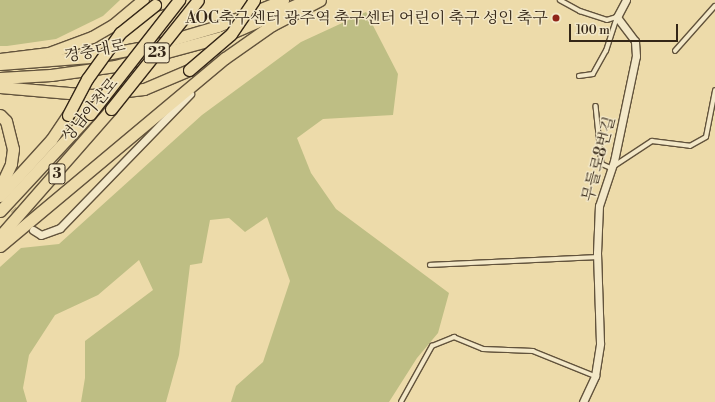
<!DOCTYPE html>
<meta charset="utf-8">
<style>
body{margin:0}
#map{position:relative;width:715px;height:402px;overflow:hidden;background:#eddbaa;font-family:"Libre Bodoni","Noto Serif KR",serif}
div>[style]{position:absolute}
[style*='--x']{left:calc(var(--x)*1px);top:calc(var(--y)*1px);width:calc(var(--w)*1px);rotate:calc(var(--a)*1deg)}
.green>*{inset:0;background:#bebe84}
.minor-tunnel>*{height:7px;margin-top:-3.5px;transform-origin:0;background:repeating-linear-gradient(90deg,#c8b78d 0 7px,transparent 0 10.5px)}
.roads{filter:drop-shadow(1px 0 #62533c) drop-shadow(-1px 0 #62533c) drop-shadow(0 1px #62533c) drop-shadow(0 -1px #62533c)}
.service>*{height:3.5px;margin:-1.75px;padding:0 1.75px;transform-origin:1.75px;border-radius:1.75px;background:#f3e8c8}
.minor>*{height:7px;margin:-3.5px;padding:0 3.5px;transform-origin:3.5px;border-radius:3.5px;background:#f3e8c8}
.primary>*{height:11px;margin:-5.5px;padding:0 5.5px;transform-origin:5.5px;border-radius:5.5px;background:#eddbaa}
.trunk>*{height:11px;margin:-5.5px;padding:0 5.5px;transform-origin:5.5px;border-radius:5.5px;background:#eddbaa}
.bridges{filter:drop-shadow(1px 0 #342617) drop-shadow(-1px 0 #342617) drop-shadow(0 1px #342617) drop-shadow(0 -1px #342617)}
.trunk-bridge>*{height:11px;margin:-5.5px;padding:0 5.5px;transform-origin:5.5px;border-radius:5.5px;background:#eddbaa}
.dots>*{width:11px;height:11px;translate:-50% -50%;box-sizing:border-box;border:2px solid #f3e8c8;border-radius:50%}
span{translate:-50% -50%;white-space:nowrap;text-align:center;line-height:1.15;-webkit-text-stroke:3px #f3e8c8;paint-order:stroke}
.shield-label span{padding:1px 3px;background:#f3e8c8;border:1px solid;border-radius:3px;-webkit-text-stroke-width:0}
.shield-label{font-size:15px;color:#342617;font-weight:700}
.poi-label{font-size:16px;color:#342617}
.right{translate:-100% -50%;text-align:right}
.street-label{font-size:16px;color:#342617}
.scale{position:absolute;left:569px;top:24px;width:109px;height:18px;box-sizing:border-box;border:2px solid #342617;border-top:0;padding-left:5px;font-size:12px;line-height:14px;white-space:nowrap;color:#342617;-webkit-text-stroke:3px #f3e8c8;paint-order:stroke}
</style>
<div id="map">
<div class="green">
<i style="clip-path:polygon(0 0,120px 0,103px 16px,56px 39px,7px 46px,0 46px)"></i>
<i style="clip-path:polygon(366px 12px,398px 74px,393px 115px,323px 119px,297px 138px,311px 173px,336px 209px,449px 293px,438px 333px,417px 358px,389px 402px,231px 402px,236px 386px,263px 362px,290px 281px,267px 217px,245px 232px,229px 218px,210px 220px,202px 263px,190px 265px,179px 355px,166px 402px,81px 402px,85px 378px,85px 341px,153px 290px,139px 260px,98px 295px,55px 315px,29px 355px,23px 388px,27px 402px,0 402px,0 267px,21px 248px,59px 244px,202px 115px,301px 42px)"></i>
</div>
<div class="minor-tunnel">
<i style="--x:6;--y:201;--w:35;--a:47"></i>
</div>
<div class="roads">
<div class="service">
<i style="--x:560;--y:0;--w:23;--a:29"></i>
<i style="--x:580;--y:11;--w:28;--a:18"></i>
<i style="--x:607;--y:20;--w:10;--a:-17"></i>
<i style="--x:675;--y:51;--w:60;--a:-48.4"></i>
<i style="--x:579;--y:76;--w:14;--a:-8"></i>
<i style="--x:593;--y:74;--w:26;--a:-61"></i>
<i style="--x:606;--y:51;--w:35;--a:-72"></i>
<i style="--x:596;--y:106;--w:58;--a:84.1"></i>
<i style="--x:602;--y:164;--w:10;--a:24"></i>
<i style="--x:611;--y:168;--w:49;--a:-33.4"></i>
<i style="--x:652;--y:141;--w:38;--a:7"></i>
<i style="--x:690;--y:146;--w:18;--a:-29"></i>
<i style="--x:706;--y:137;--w:47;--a:-78.9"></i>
<i style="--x:430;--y:265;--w:167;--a:-2.7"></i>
<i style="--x:401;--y:402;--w:64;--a:-61"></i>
<i style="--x:432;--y:346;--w:24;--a:-22"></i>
<i style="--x:454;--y:337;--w:31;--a:22"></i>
<i style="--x:483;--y:349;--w:50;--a:2.3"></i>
<i style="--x:533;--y:351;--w:67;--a:22"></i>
</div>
<div class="minor">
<i style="--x:33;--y:230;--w:9;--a:32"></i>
<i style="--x:41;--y:235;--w:20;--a:-20"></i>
<i style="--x:60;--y:228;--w:187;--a:-45.9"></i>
<i style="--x:583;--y:402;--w:29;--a:-65"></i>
<i style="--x:595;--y:376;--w:33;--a:-81"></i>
<i style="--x:600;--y:343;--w:90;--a:-91.9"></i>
<i style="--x:597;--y:253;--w:47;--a:-87.6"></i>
<i style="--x:599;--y:206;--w:47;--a:-71.6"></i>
<i style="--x:614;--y:161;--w:107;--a:-78.2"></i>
<i style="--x:636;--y:56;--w:15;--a:-94"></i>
<i style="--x:635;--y:41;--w:30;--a:-127"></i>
<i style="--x:617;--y:17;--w:19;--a:-62"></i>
</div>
<div class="primary">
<i style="--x:0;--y:64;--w:90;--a:-4.4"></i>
<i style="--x:90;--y:57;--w:65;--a:-10.6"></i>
<i style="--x:154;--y:45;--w:67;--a:-16.5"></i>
<i style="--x:218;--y:26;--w:70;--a:-21.8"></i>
<i style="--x:0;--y:78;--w:51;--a:-3.4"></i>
<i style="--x:51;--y:75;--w:65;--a:-8"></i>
<i style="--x:115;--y:66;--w:111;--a:-15.2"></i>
<i style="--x:222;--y:37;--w:93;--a:-23.5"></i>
</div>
<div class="trunk">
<i style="--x:155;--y:5;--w:18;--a:-16"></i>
<i style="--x:0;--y:59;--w:49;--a:-7"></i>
<i style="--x:49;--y:53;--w:46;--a:-20.4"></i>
<i style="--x:92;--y:37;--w:24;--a:-30"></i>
<i style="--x:113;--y:25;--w:39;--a:-40"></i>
<i style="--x:0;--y:87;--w:92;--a:5"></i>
<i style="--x:92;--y:95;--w:52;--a:-6.6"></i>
<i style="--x:144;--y:89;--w:49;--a:-22.9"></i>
<i style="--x:0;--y:115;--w:8;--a:45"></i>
<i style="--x:6;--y:121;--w:29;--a:76"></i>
<i style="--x:13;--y:149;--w:15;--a:98"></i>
<i style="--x:11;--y:164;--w:26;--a:115"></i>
<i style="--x:0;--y:196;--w:76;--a:-47.7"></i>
<i style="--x:51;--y:140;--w:30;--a:-56"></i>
<i style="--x:0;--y:211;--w:132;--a:-47.1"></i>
<i style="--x:0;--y:236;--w:169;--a:-48.8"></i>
<i style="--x:0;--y:246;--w:293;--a:-39.9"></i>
<i style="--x:225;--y:58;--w:57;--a:-35.1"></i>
<i style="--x:272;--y:25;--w:54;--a:-27.5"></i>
</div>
</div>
<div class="bridges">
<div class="trunk-bridge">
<i style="--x:189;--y:70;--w:55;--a:-40.6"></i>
<i style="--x:231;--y:34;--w:41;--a:-55.9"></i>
<i style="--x:111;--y:109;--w:139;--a:-51.4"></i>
<i style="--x:90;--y:114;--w:145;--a:-52"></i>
<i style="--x:68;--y:115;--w:41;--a:-62.2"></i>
<i style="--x:87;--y:79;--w:57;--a:-54.3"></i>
<i style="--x:120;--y:33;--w:45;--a:-38.7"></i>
</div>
</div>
<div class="dots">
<i style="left:556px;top:18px;background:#8f2418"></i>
</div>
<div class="shield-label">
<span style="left:157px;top:53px">23</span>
<span style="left:57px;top:174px">3</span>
</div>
<div class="poi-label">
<span class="right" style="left:548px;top:18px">AOC축구센터 광주역 축구센터 어린이 축구 성인 축구</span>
</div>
<div class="street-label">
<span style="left:95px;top:51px;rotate:-11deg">경충대로</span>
<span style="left:90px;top:110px;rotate:-50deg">성남이천로</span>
<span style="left:599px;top:159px;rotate:-75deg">무들로8번길</span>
</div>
<div class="scale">100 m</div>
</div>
